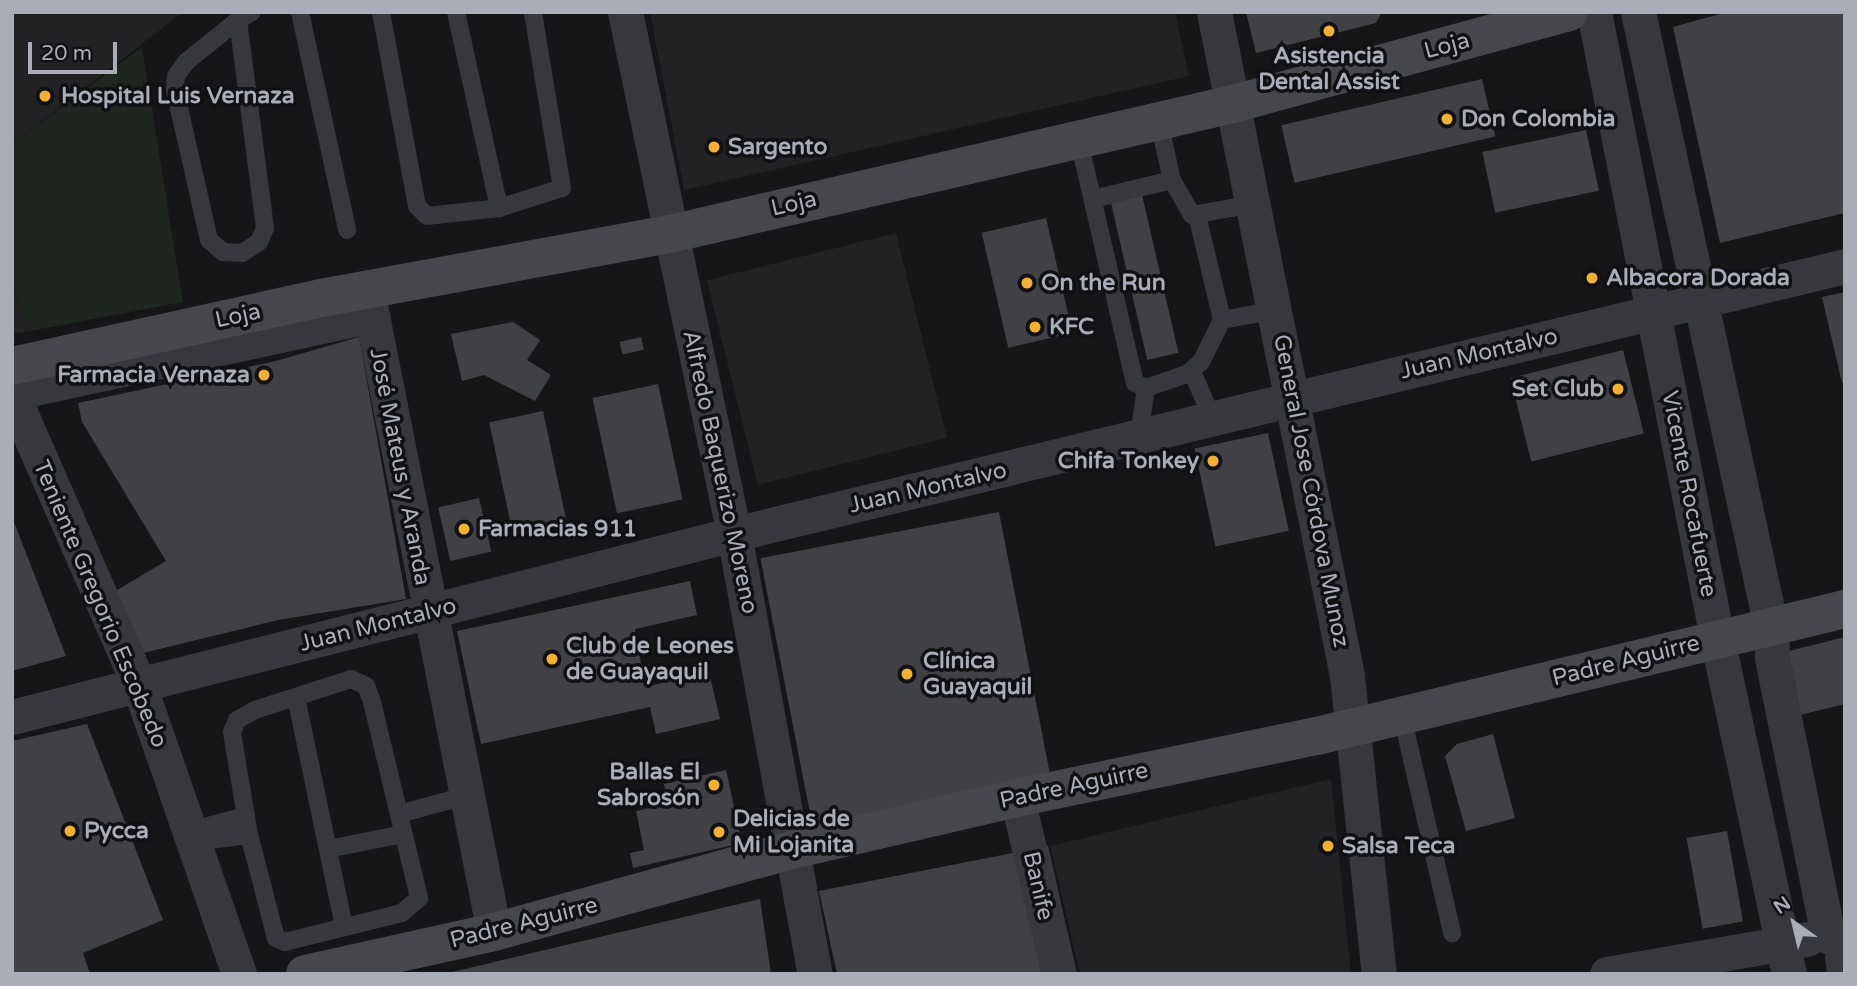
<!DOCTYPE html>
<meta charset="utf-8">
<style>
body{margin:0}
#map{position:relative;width:1857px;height:986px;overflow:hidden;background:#161618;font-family:"Varela Round",sans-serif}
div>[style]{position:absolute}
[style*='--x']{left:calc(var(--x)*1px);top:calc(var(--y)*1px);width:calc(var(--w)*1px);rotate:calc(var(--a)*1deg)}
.built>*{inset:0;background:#222225;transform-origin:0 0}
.green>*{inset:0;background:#1e261f}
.building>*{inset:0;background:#404145;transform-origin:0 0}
.lane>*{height:18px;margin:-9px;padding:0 9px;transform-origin:9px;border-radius:9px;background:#37383d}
.street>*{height:35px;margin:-17.5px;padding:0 17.5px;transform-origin:17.5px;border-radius:17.5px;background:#37383d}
.secondary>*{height:38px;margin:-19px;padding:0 19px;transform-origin:19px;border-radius:19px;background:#45474d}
.dots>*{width:19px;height:19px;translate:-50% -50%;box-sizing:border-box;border:4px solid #111113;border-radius:50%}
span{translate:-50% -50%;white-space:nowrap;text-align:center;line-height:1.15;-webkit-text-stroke:7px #111113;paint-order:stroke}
.street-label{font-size:23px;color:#a8adb8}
.poi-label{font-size:23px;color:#a8adb8;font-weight:700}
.left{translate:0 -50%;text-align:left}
.right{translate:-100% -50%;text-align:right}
.frame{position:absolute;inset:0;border:14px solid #a8adb8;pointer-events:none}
.north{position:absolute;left:1759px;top:888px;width:70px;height:70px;-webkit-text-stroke:5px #111113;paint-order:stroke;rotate:326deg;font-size:19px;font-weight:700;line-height:28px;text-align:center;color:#a8adb8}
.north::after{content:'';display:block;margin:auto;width:24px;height:32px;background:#a8adb8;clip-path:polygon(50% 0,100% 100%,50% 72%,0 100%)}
.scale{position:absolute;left:28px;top:42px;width:89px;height:32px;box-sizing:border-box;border:4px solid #a8adb8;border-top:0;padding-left:9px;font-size:21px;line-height:24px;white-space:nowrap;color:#a8adb8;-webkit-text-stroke:5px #111113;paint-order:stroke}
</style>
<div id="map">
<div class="built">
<i style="clip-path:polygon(12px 12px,183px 12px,12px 145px)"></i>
<i style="clip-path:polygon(650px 12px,1175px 12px,1189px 76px,684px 190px)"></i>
<i style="left:896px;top:233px;width:211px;height:195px;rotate:76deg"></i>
<i style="clip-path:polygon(12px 282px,30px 331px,12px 334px)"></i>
<i style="clip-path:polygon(1331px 779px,1351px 974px,1080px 974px,1050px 846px)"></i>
</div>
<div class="green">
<i style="clip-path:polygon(142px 47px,183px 302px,30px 331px,12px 282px,12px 145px)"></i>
</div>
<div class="building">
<i style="clip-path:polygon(1246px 12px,1382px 12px,1376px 23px,1256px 53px)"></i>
<i style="clip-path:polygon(1727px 12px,1845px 12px,1845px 213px,1720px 243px,1673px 27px)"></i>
<i style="left:1482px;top:79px;width:59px;height:206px;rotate:77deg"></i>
<i style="left:1586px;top:130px;width:62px;height:106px;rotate:78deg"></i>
<i style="left:1142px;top:195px;width:162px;height:32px;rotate:77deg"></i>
<i style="left:1046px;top:218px;width:118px;height:66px;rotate:77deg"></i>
<i style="clip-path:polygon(1845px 292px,1845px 382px,1842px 383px,1822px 297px)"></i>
<i style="clip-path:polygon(513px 322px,540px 340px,527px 360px,551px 375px,535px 401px,484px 375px,462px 381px,451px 334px)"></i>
<i style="clip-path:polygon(359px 337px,406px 599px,278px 620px,143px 653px,114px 592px,166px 561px,82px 422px,78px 403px,276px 361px)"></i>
<i style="left:641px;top:337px;width:13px;height:22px;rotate:77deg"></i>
<i style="left:1623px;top:350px;width:86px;height:116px;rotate:76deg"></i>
<i style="left:658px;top:384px;width:118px;height:67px;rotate:78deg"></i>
<i style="left:543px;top:411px;width:114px;height:55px;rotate:78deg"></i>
<i style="left:1268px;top:433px;width:100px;height:75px;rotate:78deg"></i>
<i style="left:479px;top:498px;width:55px;height:42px;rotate:77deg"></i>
<i style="left:999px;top:512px;width:278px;height:243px;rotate:79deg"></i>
<i style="clip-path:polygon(12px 517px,66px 656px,12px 671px)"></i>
<i style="clip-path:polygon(690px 581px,697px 615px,635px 629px,645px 687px,709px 672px,720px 719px,656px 734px,650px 707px,481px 744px,457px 631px)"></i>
<i style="clip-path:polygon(1845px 637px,1845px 704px,1800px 715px,1785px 652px)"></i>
<i style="clip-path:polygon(87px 724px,163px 920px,83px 953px,90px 974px,12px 974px,12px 741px)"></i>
<i style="clip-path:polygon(1493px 734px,1515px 818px,1466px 831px,1445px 756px,1457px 744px)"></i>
<i style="clip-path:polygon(726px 770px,742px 843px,633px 868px,630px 853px,644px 850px,636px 811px,668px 804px,664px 784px)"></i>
<i style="left:1727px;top:831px;width:92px;height:41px;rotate:80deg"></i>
<i style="clip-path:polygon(1048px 846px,1077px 974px,837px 974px,819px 891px)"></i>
<i style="clip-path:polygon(760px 899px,771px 974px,448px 974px,448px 973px)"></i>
</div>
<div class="lane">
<i style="--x:300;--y:12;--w:223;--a:77.8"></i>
<i style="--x:381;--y:12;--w:197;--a:79.5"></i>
<i style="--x:417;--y:206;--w:14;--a:45"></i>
<i style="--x:427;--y:216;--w:72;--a:-6.3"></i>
<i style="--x:499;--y:208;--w:66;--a:-17.6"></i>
<i style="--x:562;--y:188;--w:178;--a:-99.4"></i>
<i style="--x:456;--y:12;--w:201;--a:77.6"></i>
<i style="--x:238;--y:20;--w:210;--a:82.6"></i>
<i style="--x:265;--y:228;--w:15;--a:113"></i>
<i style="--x:259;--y:242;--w:20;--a:147"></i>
<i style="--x:242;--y:253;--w:19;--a:-177"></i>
<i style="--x:223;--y:252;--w:18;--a:-139"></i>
<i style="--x:209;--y:240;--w:154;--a:-102.8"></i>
<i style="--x:175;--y:90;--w:14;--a:-86"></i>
<i style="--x:176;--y:76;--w:17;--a:-54"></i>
<i style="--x:186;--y:62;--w:67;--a:-38.9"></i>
<i style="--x:238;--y:20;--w:16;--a:-30"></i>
<i style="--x:1159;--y:122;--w:59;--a:77.4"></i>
<i style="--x:1079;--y:141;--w:248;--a:77"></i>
<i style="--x:1135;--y:383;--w:12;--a:24"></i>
<i style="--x:1146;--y:388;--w:43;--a:-18.9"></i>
<i style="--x:1187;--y:374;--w:7;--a:16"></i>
<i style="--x:1194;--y:376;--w:46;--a:66.8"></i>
<i style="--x:1093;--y:199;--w:81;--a:-13.5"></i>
<i style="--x:1172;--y:180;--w:40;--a:60.3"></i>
<i style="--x:1192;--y:215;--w:62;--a:-10.2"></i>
<i style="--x:1197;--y:215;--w:108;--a:76.6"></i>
<i style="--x:1187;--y:374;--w:18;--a:-41"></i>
<i style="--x:1201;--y:362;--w:47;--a:-63.4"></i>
<i style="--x:1222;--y:320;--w:55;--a:-10.5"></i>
<i style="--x:1139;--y:437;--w:49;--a:-81.9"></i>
<i style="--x:351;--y:679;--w:17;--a:25"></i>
<i style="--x:366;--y:686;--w:17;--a:69"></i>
<i style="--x:372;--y:702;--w:202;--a:76.5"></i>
<i style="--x:419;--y:898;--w:23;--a:139"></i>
<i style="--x:402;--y:913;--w:121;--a:166.1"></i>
<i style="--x:285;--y:942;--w:10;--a:-156"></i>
<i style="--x:276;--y:938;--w:28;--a:-105"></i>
<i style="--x:269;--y:911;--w:79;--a:-104.7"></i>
<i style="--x:249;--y:835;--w:104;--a:-99.4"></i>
<i style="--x:232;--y:732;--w:13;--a:-67"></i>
<i style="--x:237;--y:720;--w:21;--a:-29"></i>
<i style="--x:255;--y:710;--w:101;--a:-17.9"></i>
<i style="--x:296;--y:697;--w:235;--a:78.2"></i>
<i style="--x:1402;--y:716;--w:223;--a:77"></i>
<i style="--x:399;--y:814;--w:68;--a:-15.3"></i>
<i style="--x:189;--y:831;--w:59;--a:-14.7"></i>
<i style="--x:193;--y:842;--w:56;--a:-7.1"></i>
<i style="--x:328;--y:849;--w:77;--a:-11.2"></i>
<i style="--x:1836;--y:974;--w:16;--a:-97"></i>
<i style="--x:1834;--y:958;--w:14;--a:-36"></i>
</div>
<div class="street">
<i style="--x:625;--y:12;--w:533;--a:78.21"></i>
<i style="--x:734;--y:534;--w:447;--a:79.6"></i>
<i style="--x:1214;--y:12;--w:677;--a:78.67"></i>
<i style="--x:1347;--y:676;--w:300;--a:83.9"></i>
<i style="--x:1594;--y:12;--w:638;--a:78.88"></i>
<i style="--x:1717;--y:638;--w:344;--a:77.9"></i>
<i style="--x:1638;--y:12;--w:629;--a:77.8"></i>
<i style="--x:1771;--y:627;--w:31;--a:88"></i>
<i style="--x:1772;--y:658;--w:284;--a:78.6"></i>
<i style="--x:367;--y:290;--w:654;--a:78.81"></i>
<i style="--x:12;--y:393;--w:368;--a:-12.2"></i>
<i style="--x:12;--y:394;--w:318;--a:66.4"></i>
<i style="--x:139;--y:685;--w:306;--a:70.9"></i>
<i style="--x:12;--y:717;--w:745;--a:-14.22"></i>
<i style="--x:734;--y:534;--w:1143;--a:-13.56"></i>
<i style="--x:1017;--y:798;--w:181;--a:76.6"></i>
<i style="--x:1607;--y:974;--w:203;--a:-9.9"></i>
</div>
<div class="secondary">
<i style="--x:12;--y:366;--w:316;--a:-12.4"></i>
<i style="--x:321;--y:298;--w:355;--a:-10.4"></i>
<i style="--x:670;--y:234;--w:578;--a:-13"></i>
<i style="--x:1233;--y:104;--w:348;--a:-15.3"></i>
<i style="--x:305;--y:974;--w:194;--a:-12.5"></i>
<i style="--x:494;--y:932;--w:309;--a:-15.4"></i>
<i style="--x:792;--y:850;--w:231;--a:-13"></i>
<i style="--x:1017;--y:798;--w:306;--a:-11.7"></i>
<i style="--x:1317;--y:736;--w:543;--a:-13.52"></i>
</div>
<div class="dots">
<i style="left:1329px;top:31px;background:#f2b134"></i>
<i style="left:45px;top:96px;background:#f2b134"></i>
<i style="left:1447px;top:119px;background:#f2b134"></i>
<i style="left:714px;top:147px;background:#f2b134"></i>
<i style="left:1592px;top:278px;background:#f2b134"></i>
<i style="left:1027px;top:283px;background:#f2b134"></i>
<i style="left:1035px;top:327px;background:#f2b134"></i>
<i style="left:264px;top:375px;background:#f2b134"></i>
<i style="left:1618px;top:389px;background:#f2b134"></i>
<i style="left:1213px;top:461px;background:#f2b134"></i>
<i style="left:464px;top:529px;background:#f2b134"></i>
<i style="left:552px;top:659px;background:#f2b134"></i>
<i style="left:907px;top:674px;background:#f2b134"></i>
<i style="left:714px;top:785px;background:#f2b134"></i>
<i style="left:70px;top:831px;background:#f2b134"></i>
<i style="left:719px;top:832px;background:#f2b134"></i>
<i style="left:1328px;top:846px;background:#f2b134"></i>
</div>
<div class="street-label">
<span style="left:1447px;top:46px;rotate:-15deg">Loja</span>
<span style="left:794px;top:204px;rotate:-13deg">Loja</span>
<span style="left:238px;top:316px;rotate:-12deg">Loja</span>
<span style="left:1479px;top:354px;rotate:-13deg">Juan Montalvo</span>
<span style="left:400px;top:467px;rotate:79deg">José Mateus y Aranda</span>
<span style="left:720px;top:472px;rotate:78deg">Alfredo Baquerizo Moreno</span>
<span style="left:928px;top:488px;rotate:-13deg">Juan Montalvo</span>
<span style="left:1311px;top:491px;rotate:79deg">General Jose Córdova Munoz</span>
<span style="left:1689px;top:494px;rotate:79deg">Vicente Rocafuerte</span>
<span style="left:100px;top:604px;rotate:67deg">Teniente Gregorio Escobedo</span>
<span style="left:378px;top:625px;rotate:-14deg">Juan Montalvo</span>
<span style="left:1626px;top:661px;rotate:-14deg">Padre Aguirre</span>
<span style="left:1074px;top:786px;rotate:-12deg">Padre Aguirre</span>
<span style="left:1038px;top:886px;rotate:77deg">Banife</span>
<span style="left:524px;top:923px;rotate:-14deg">Padre Aguirre</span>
</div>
<div class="poi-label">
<span style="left:1329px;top:69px">Asistencia<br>Dental Assist</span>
<span class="left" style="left:61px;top:96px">Hospital Luis Vernaza</span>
<span class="left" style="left:1461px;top:119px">Don Colombia</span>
<span class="left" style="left:728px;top:147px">Sargento</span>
<span class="left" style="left:1606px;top:278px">Albacora Dorada</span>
<span class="left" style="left:1041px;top:283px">On the Run</span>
<span class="left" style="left:1049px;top:327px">KFC</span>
<span class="right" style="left:250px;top:375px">Farmacia Vernaza</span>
<span class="right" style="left:1604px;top:389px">Set Club</span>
<span class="right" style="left:1199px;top:461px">Chifa Tonkey</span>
<span class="left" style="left:478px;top:529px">Farmacias 911</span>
<span class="left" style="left:566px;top:659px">Club de Leones<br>de Guayaquil</span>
<span class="left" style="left:923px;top:674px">Clínica<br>Guayaquil</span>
<span class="right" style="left:700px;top:785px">Ballas El<br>Sabrosón</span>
<span class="left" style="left:733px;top:832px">Delicias de<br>Mi Lojanita</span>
<span class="left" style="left:84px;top:831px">Pycca</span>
<span class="left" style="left:1342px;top:846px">Salsa Teca</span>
</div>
<div class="frame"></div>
<div class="north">N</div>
<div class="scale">20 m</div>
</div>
